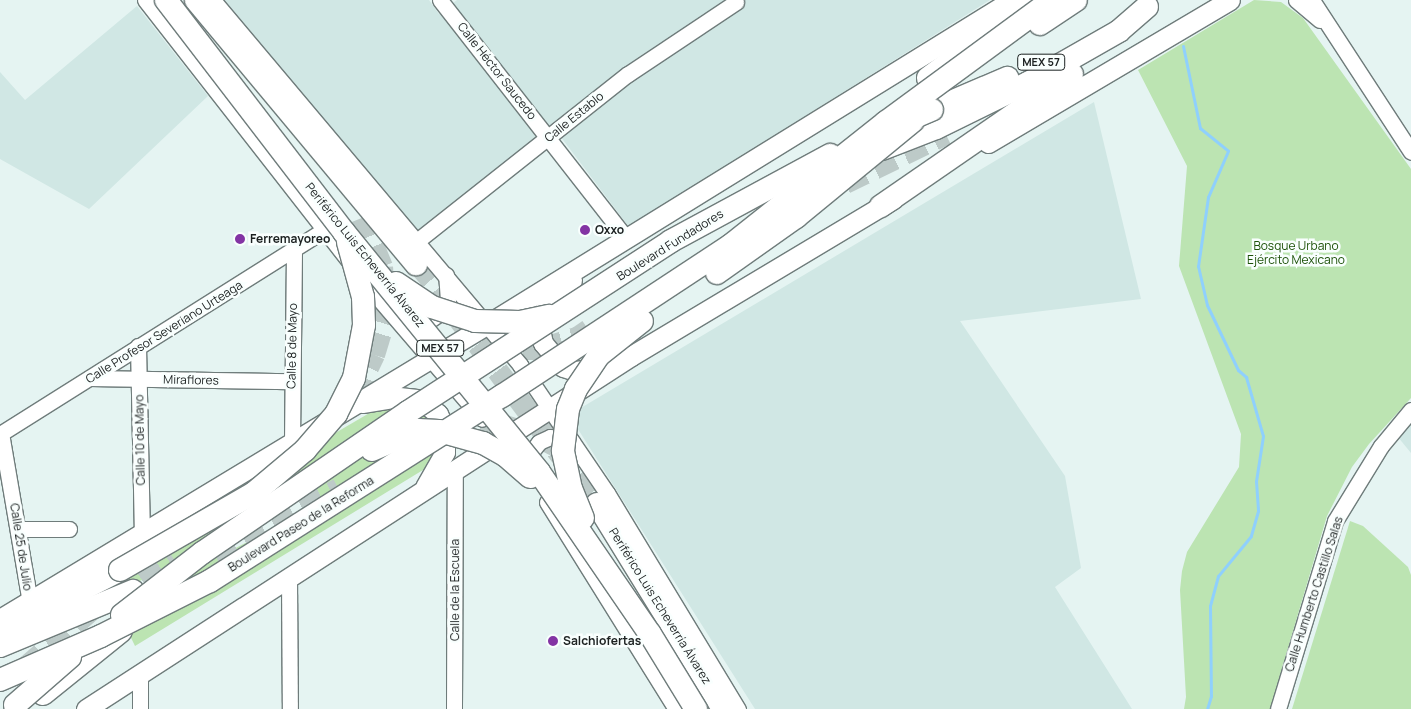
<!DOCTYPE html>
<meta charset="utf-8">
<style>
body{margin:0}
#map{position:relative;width:1411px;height:709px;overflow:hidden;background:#e5f4f2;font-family:Manrope,sans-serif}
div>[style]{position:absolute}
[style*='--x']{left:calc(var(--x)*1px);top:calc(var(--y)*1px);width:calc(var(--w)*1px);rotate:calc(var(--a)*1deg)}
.built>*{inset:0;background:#d0e7e4}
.green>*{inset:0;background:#bce4b2}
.stream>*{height:3px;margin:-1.5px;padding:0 1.5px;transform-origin:1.5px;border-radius:1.5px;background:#8fd0fd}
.highway-tunnel>*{height:22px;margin-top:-11px;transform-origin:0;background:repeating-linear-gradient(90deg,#bdcac8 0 22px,transparent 0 33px)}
.roads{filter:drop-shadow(1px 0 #6f7c7b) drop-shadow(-1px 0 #6f7c7b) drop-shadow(0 1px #6f7c7b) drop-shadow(0 -1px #6f7c7b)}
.minor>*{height:15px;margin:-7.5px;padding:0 7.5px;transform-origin:7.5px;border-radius:7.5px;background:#fff}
.major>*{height:19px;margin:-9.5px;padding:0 9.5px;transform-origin:9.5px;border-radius:9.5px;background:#fff}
.highway>*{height:22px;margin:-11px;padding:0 11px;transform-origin:11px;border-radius:11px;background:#fff}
.bridges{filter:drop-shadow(1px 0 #6f7c7b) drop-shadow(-1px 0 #6f7c7b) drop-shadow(0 1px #6f7c7b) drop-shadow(0 -1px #6f7c7b)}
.highway-bridge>*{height:22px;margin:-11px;padding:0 11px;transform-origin:11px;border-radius:11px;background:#fff}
.dots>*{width:14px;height:14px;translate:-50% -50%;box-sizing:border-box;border:2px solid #f9fffe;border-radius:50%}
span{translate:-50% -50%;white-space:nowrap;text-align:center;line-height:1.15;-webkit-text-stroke:5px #f9fffe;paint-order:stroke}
.shield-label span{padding:1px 4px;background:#f9fffe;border:1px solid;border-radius:4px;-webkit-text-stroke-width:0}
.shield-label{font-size:11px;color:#1c2121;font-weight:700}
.street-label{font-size:12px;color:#1c2121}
.poi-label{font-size:12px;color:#1c2121;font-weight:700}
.left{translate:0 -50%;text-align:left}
.park-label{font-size:12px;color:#1d5209}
</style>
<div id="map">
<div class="built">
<i style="clip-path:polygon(223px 0,429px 0,439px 14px,457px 0,990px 0,629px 227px,554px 128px,417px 235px)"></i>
<i style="clip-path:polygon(137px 6px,208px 96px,89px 209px,0 159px,0 72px,25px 100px)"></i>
<i style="clip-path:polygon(1094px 102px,1141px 299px,960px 321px,1065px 476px,1081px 568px,1055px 587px,1132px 709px,755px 709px,569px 415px)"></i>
<i style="clip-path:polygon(1411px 410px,1411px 453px,1393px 431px)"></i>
</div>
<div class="green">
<i style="clip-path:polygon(1254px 0,1281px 2px,1303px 18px,1411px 169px,1411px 398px,1369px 444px,1352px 467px,1327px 516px,1270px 709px,1184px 709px,1186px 697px,1180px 590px,1182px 571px,1187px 552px,1239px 467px,1241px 434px,1179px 266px,1187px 166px,1138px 70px)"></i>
<i style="clip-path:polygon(401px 404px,426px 413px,434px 424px,436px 458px,423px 470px,135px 646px,117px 609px,319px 505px,314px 492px,144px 579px,93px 603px,89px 598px,148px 561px,261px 504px,243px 487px,378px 408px)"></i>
<i style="clip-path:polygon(1350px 521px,1363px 526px,1408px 567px,1411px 575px,1411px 709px,1292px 709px)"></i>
</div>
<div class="stream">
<i style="--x:1183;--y:46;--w:84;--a:78.3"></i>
<i style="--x:1200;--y:128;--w:36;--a:39"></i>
<i style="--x:1228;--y:151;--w:50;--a:113.5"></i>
<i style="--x:1208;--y:197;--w:70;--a:98.2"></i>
<i style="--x:1198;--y:266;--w:40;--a:77"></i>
<i style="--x:1207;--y:305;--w:72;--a:64.5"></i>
<i style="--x:1238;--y:370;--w:11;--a:41"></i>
<i style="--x:1246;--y:377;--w:61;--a:73.9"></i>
<i style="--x:1263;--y:436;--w:46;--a:98.8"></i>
<i style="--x:1256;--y:481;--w:30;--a:86"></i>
<i style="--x:1258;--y:511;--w:26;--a:106"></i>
<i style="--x:1251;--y:536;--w:52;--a:129.5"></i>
<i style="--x:1218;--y:576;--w:31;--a:105"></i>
<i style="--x:1210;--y:606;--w:90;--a:89.4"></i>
<i style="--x:1211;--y:696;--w:14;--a:107"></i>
</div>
<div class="highway-tunnel">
<i style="--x:845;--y:183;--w:112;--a:-25.9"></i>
<i style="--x:417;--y:263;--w:65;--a:49.4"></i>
<i style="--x:458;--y:318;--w:232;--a:53.2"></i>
<i style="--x:496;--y:340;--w:28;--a:18"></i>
<i style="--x:523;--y:349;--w:18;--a:0"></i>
<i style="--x:541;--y:349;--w:38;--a:-17"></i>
<i style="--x:577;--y:338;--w:14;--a:-34"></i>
<i style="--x:354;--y:397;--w:47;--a:-64.5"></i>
<i style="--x:374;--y:355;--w:37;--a:-73"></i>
<i style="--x:385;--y:320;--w:53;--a:-93.2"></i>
<i style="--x:382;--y:267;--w:53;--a:-112.2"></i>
<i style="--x:447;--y:433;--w:34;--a:-14"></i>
<i style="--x:480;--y:425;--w:25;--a:2"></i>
<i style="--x:505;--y:426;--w:34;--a:17"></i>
<i style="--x:537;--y:436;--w:21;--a:28"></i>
<i style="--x:214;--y:553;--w:140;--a:-27.1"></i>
<i style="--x:25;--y:668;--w:114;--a:-41.1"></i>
<i style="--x:111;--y:593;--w:71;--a:-34.1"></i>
</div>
<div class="roads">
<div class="minor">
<i style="--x:145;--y:0;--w:331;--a:52"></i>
<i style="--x:213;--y:0;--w:477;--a:49.9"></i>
<i style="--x:520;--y:365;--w:155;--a:55.8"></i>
<i style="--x:607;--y:493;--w:253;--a:58.8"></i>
<i style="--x:440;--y:0;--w:302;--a:52"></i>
<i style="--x:1296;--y:0;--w:31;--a:40"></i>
<i style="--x:1312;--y:0;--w:181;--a:56.9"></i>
<i style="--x:417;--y:241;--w:269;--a:-38.4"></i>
<i style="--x:628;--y:74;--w:130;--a:-33.7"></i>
<i style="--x:362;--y:279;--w:184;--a:49.4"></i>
<i style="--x:410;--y:323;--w:14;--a:4"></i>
<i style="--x:424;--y:324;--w:23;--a:-34"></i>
<i style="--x:443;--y:311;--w:11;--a:-63"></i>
<i style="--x:448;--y:301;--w:26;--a:-94"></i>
<i style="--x:138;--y:346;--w:188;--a:88.8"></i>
<i style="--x:90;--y:378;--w:201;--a:0.9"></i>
<i style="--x:1;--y:433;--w:171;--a:80.3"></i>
<i style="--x:0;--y:434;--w:385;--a:-32.2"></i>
<i style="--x:292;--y:442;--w:191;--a:-89.4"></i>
<i style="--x:528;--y:466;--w:11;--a:-85"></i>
<i style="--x:529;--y:455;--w:16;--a:-52"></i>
<i style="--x:539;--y:442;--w:12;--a:-24"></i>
<i style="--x:550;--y:437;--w:23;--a:13"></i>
<i style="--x:547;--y:502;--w:244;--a:58.1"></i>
<i style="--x:19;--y:529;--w:50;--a:0"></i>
<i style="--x:289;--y:580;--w:129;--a:89.6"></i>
<i style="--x:140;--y:709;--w:33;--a:-90"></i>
<i style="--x:454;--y:709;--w:238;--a:-89.8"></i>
<i style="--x:1278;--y:709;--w:196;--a:-73.1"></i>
<i style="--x:1335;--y:521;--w:88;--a:-58.5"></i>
<i style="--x:1381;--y:446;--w:47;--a:-50.2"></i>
</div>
<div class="major">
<i style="--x:988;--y:143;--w:281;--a:-30.6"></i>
<i style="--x:572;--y:280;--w:43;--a:132.2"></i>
<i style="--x:543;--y:312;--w:17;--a:100"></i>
<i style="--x:540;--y:329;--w:14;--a:78"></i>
<i style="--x:543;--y:343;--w:31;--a:50"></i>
<i style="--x:563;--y:367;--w:13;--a:18"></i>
<i style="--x:575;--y:371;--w:23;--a:-7"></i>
<i style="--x:362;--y:403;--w:37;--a:-9"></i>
<i style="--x:399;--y:397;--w:20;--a:6"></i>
<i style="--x:419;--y:399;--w:24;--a:38"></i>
<i style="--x:438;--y:414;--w:16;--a:63"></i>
<i style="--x:445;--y:428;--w:24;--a:90"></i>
<i style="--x:445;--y:452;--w:40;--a:119.7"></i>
<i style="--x:0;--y:619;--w:568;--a:-31.17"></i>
<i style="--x:486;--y:325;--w:618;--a:-31.71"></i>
<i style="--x:86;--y:709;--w:649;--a:-32.93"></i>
<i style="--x:631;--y:356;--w:305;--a:-30.9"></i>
</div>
<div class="highway">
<i style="--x:196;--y:0;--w:344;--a:50.2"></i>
<i style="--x:928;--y:78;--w:131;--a:-36.6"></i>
<i style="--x:932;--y:110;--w:82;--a:-23.1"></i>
<i style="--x:882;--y:149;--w:58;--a:-21.3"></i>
<i style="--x:936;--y:128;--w:102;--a:-26.1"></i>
<i style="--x:1028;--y:83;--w:105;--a:-29.7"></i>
<i style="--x:1119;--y:31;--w:37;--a:-41"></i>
<i style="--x:881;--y:206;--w:232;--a:-34.6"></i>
<i style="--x:597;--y:504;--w:241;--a:58.4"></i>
<i style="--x:1;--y:631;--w:134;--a:-27.1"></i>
<i style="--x:0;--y:646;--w:144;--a:-22.5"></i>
<i style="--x:43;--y:694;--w:100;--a:-38.9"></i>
</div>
</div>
<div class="bridges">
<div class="highway-bridge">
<i style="--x:166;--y:0;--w:292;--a:52.5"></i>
<i style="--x:344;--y:232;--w:309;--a:50.9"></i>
<i style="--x:539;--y:472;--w:196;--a:55.6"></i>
<i style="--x:650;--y:634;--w:88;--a:58.5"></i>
<i style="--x:1040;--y:24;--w:43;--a:-33.7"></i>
<i style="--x:896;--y:125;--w:39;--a:-23"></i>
<i style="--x:717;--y:273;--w:97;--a:-35.3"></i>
<i style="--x:796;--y:217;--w:151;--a:-39.4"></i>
<i style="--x:396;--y:283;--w:43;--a:33.7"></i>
<i style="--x:432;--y:307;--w:45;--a:18"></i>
<i style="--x:475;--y:321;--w:45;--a:1.3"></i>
<i style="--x:520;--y:322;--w:30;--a:-12"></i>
<i style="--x:372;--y:450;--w:50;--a:-23.5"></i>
<i style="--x:418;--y:430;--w:21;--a:3"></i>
<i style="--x:439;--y:431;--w:46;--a:15.3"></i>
<i style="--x:483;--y:443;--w:26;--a:29"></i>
<i style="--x:506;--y:456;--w:32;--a:41"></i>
<i style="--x:583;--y:518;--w:31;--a:-112"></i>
<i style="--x:571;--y:489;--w:39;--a:-102"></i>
<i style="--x:563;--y:451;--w:42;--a:-83.2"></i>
<i style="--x:568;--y:409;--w:22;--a:-68"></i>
<i style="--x:576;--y:389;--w:40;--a:-56"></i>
<i style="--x:598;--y:356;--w:56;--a:-38.5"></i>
<i style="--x:120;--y:570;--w:155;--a:-29.9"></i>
<i style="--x:254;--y:493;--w:67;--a:-40.1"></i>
<i style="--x:305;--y:450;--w:48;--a:-49.3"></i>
<i style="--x:336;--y:414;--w:40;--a:-63.4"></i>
<i style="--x:354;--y:378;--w:54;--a:-79.3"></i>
<i style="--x:364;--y:325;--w:28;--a:-92"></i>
<i style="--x:363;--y:297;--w:57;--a:-105.3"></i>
<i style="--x:122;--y:615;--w:101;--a:-37.8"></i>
<i style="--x:202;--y:553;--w:250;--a:-34.4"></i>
<i style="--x:408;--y:412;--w:314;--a:-33"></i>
<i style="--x:671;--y:241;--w:181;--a:-28.4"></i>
<i style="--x:0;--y:680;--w:110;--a:-23.5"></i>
<i style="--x:101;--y:636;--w:122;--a:-26.8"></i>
<i style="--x:210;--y:581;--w:346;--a:-32.4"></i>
<i style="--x:502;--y:396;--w:274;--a:-33.4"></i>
<i style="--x:731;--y:245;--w:198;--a:-38.4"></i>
<i style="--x:886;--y:122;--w:206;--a:-36.3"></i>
<i style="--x:15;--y:705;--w:73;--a:-41.1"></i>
</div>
</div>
<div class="dots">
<i style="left:585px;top:230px;background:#8334a4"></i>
<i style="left:240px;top:239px;background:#8334a4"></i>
<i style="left:553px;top:641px;background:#8334a4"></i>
</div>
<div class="shield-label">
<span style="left:1041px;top:62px">MEX 57</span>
<span style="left:440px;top:348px">MEX 57</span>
</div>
<div class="street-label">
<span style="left:497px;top:71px;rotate:52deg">Calle Héctor Saucedo</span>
<span style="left:574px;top:117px;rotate:-39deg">Calle Establo</span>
<span style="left:670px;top:245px;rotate:-32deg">Boulevard Fundadores</span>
<span style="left:365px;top:255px;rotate:51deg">Periférico Luis Echeverría Álvarez</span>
<span style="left:164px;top:332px;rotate:-32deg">Calle Profesor Severiano Urteaga</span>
<span style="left:292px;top:346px;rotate:-89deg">Calle 8 de Mayo</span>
<span style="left:191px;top:380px;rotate:1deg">Miraflores</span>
<span style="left:140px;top:440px;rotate:-91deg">Calle 10 de Mayo</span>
<span style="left:301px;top:524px;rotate:-32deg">Boulevard Paseo de la Reforma</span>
<span style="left:21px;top:547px;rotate:81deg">Calle 25 de Julio</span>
<span style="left:455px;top:590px;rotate:-90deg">Calle de la Escuela</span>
<span style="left:1314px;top:594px;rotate:-72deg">Calle Humberto Castillo Salas</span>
<span style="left:660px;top:606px;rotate:58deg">Periférico Luis Echeverría Álvarez</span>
</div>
<div class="poi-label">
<span class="left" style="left:595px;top:230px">Oxxo</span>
<span class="left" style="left:250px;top:239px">Ferremayoreo</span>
<span class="left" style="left:563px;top:641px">Salchiofertas</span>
</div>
<div class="park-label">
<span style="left:1296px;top:253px">Bosque Urbano<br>Ejército Mexicano</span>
</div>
</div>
